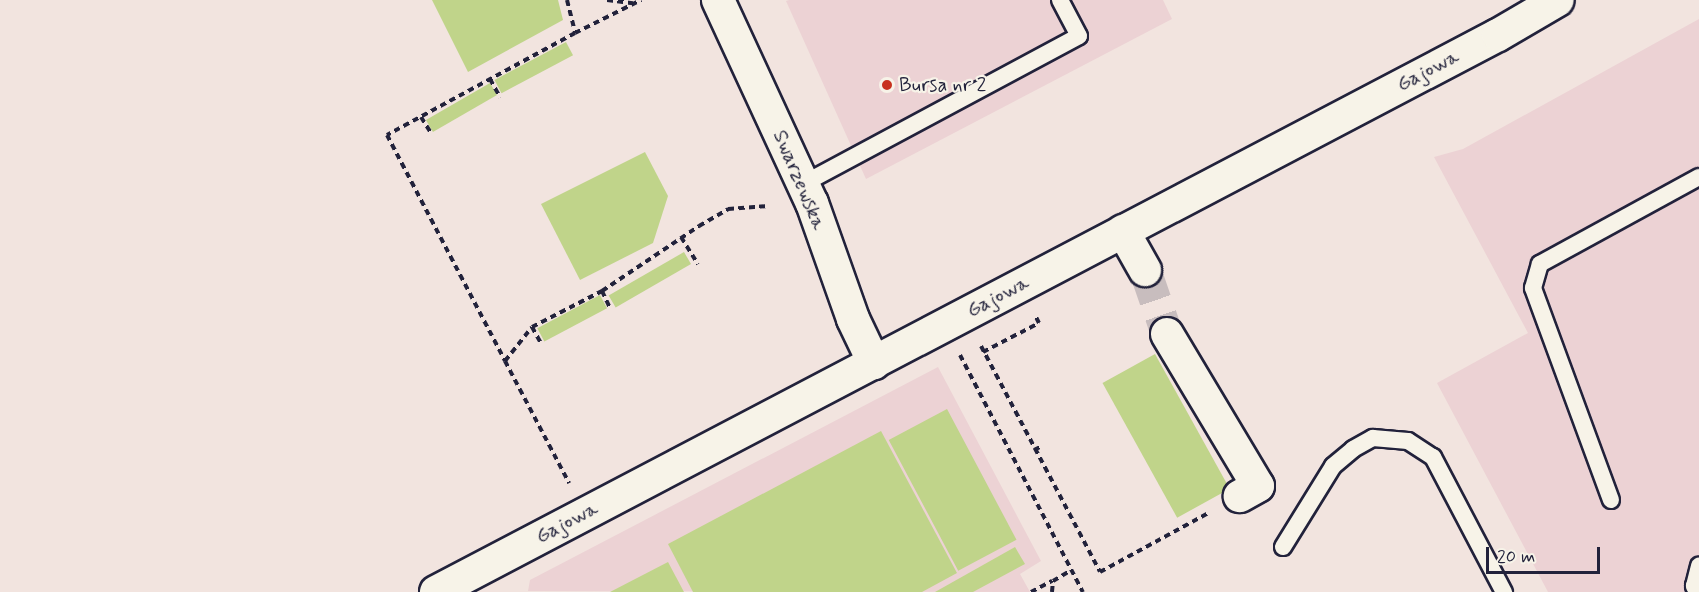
<!DOCTYPE html>
<style>
body{margin:0}
#map{position:relative;width:1699px;height:592px;overflow:hidden;background:#f2e4df;font-family:Mynerve,sans-serif}
div>[style]{position:absolute}
[style*='--x']{left:calc(var(--x)*1px);top:calc(var(--y)*1px);width:calc(var(--w)*1px);rotate:calc(var(--a)*1deg)}
.built>*{inset:0;background:#ecd2d4}
.green>*{inset:0;background:#c0d48a;transform-origin:0 0}
.street-tunnel>*{height:32px;margin-top:-16px;transform-origin:0;background:repeating-linear-gradient(90deg,#c8bdbe 0 32px,transparent 0 48px)}
.path>*{height:4px;margin-top:-2px;transform-origin:0;background:repeating-linear-gradient(90deg,#22223b 0 6px,transparent 0 10.5px)}
.roads{filter:drop-shadow(2px 0 #22223b) drop-shadow(-2px 0 #22223b) drop-shadow(0 2px #22223b) drop-shadow(0 -2px #22223b)}
.lane>*{height:16px;margin:-8px;padding:0 8px;transform-origin:8px;border-radius:8px;background:#f7f3e8}
.street>*{height:32px;margin:-16px;padding:0 16px;transform-origin:16px;border-radius:16px;background:#f7f3e8}
.dots>*{width:16px;height:16px;translate:-50% -50%;box-sizing:border-box;border:3px solid #f7f3e8;border-radius:50%}
span{translate:-50% -50%;white-space:nowrap;text-align:center;line-height:1.15;-webkit-text-stroke:4.5px #f7f3e8;paint-order:stroke}
.street-label{font-size:20px;color:#22223b}
.poi-label{font-size:20px;color:#22223b}
.left{translate:0 -50%;text-align:left}
.scale{position:absolute;left:1486px;top:547px;width:114px;height:27px;box-sizing:border-box;border:3px solid #22223b;border-top:0;padding-left:8px;font-size:18px;line-height:21px;white-space:nowrap;color:#22223b;-webkit-text-stroke:4px #f7f3e8;paint-order:stroke}
</style>
<div id="map">
<div class="built">
<i style="clip-path:polygon(789px 0,1163px 0,1172px 19px,866px 179px,786px 1px)"></i>
<i style="clip-path:polygon(1699px 19px,1699px 592px,1548px 592px,1437px 383px,1528px 333px,1434px 157px,1463px 149px)"></i>
<i style="clip-path:polygon(938px 367px,1041px 561px,1020px 574px,1030px 592px,528px 591px,530px 580px)"></i>
</div>
<div class="green">
<i style="clip-path:polygon(432px 0,558px 0,563px 20px,468px 72px)"></i>
<i style="left:566px;top:42px;width:15px;height:81px;rotate:62deg"></i>
<i style="left:490px;top:83px;width:14px;height:74px;rotate:60deg"></i>
<i style="clip-path:polygon(645px 152px,668px 196px,653px 243px,580px 280px,541px 204px)"></i>
<i style="left:684px;top:252px;width:14px;height:87px;rotate:60deg"></i>
<i style="left:600px;top:295px;width:15px;height:71px;rotate:62deg"></i>
<i style="left:1155px;top:354px;width:154px;height:60px;rotate:61deg"></i>
<i style="left:947px;top:409px;width:148px;height:66px;rotate:62deg"></i>
<i style="clip-path:polygon(881px 431px,957px 573px,922px 592px,693px 592px,668px 544px)"></i>
<i style="clip-path:polygon(1015px 547px,1025px 564px,973px 592px,935px 592px)"></i>
<i style="clip-path:polygon(668px 562px,684px 592px,610px 592px)"></i>
</div>
<div class="street-tunnel">
<i style="--x:1145;--y:270;--w:68;--a:71"></i>
</div>
<div class="path">
<i style="--x:567;--y:0;--w:34;--a:76"></i>
<i style="--x:575;--y:33;--w:74;--a:-26.6"></i>
<i style="--x:607;--y:0;--w:26;--a:7"></i>
<i style="--x:575;--y:33;--w:214;--a:151.5"></i>
<i style="--x:387;--y:135;--w:255;--a:62.4"></i>
<i style="--x:505;--y:361;--w:43;--a:-51.5"></i>
<i style="--x:532;--y:327;--w:79;--a:-27.2"></i>
<i style="--x:602;--y:291;--w:117;--a:-33.8"></i>
<i style="--x:699;--y:226;--w:34;--a:-30"></i>
<i style="--x:728;--y:209;--w:40;--a:-4.3"></i>
<i style="--x:490;--y:79;--w:21;--a:61"></i>
<i style="--x:421;--y:117;--w:19;--a:58"></i>
<i style="--x:681;--y:237;--w:32;--a:58"></i>
<i style="--x:602;--y:291;--w:19;--a:65"></i>
<i style="--x:532;--y:327;--w:18;--a:61"></i>
<i style="--x:981;--y:346;--w:255;--a:62.2"></i>
<i style="--x:1100;--y:572;--w:125;--a:-28.6"></i>
<i style="--x:983;--y:352;--w:63;--a:-27.4"></i>
<i style="--x:1039;--y:323;--w:9;--a:-117"></i>
<i style="--x:960;--y:355;--w:267;--a:62.6"></i>
<i style="--x:505;--y:361;--w:138;--a:62.3"></i>
<i style="--x:1034;--y:450;--w:9;--a:-27"></i>
<i style="--x:1031;--y:592;--w:24;--a:-28"></i>
<i style="--x:1052;--y:592;--w:11;--a:-85"></i>
<i style="--x:1053;--y:581;--w:21;--a:-31"></i>
</div>
<div class="roads">
<div class="lane">
<i style="--x:803;--y:184;--w:313;--a:-28.2"></i>
<i style="--x:1079;--y:36;--w:41;--a:-117.8"></i>
<i style="--x:1611;--y:500;--w:226;--a:-110.2"></i>
<i style="--x:1533;--y:288;--w:25;--a:-74"></i>
<i style="--x:1540;--y:264;--w:181;--a:-28.7"></i>
<i style="--x:1283;--y:547;--w:95;--a:-58.3"></i>
<i style="--x:1333;--y:466;--w:26;--a:-40"></i>
<i style="--x:1353;--y:449;--w:23;--a:-29"></i>
<i style="--x:1373;--y:438;--w:35;--a:5"></i>
<i style="--x:1408;--y:441;--w:30;--a:33"></i>
<i style="--x:1433;--y:457;--w:153;--a:62.3"></i>
<i style="--x:1697;--y:592;--w:7;--a:-117"></i>
<i style="--x:1694;--y:586;--w:21;--a:-76"></i>
</div>
<div class="street">
<i style="--x:718;--y:0;--w:224;--a:65.2"></i>
<i style="--x:812;--y:203;--w:123;--a:70.5"></i>
<i style="--x:853;--y:319;--w:49;--a:64.5"></i>
<i style="--x:1123;--y:231;--w:45;--a:60.6"></i>
<i style="--x:1167;--y:334;--w:177;--a:59.1"></i>
<i style="--x:1258;--y:486;--w:21;--a:151"></i>
<i style="--x:436;--y:592;--w:1199;--a:-27.68"></i>
<i style="--x:1498;--y:35;--w:69;--a:-30.3"></i>
</div>
</div>
<div class="dots">
<i style="left:887px;top:85px;background:#c8321e"></i>
</div>
<div class="street-label">
<span style="left:1428px;top:71px;rotate:-28deg">Gajowa</span>
<span style="left:799px;top:180px;rotate:67deg">Swarzewska</span>
<span style="left:998px;top:297px;rotate:-28deg">Gajowa</span>
<span style="left:567px;top:523px;rotate:-28deg">Gajowa</span>
</div>
<div class="poi-label">
<span class="left" style="left:899px;top:85px">Bursa nr 2</span>
</div>
<div class="scale">20 m</div>
</div>
